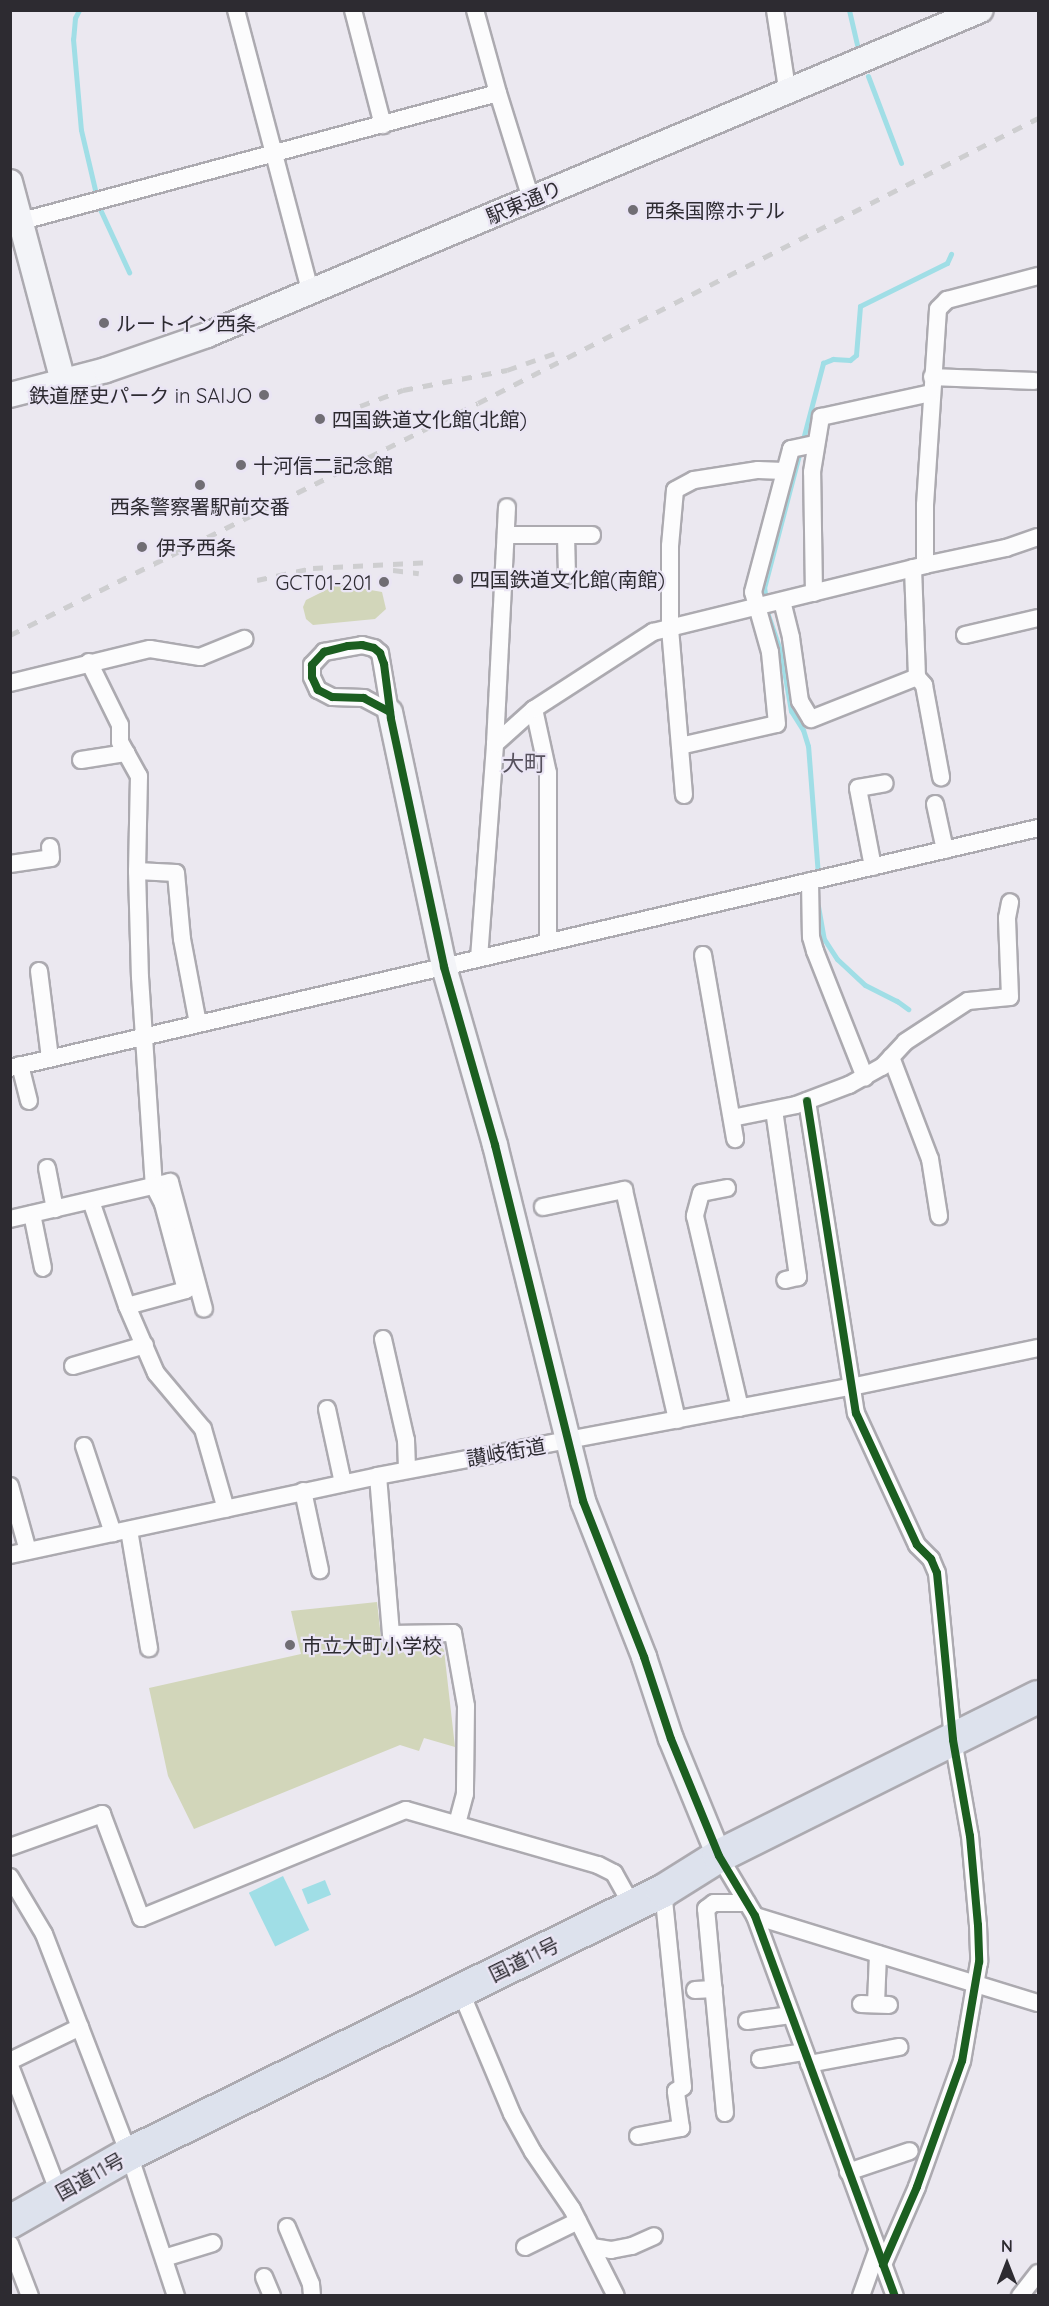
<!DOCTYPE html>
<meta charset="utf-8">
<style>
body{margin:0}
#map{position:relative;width:1049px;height:2306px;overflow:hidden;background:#ebe8f0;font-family:Quicksand,"Noto Sans JP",sans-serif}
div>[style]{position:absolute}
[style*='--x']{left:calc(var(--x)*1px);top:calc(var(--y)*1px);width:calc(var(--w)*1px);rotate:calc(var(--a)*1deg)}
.green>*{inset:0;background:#d2d6ba}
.water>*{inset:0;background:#a0dee6;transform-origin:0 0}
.stream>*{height:5px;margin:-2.5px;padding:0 2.5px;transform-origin:2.5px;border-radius:2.5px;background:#a0dee6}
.roads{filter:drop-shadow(2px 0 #acaab0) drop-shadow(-2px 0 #acaab0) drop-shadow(0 2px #acaab0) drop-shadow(0 -2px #acaab0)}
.street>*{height:16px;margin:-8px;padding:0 8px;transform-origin:8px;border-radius:8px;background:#fcfcfd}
.secondary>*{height:24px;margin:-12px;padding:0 12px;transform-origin:12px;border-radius:12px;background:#f3f4f8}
.highway>*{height:32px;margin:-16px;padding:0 16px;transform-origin:16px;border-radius:16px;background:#dde2ed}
.rail>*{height:4.5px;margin-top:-2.25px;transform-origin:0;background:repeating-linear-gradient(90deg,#ceced0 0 10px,transparent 0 20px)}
.cycleway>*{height:8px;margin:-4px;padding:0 4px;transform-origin:4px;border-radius:4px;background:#1b5e20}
.dots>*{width:16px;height:16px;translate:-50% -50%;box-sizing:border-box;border:3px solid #eae5f4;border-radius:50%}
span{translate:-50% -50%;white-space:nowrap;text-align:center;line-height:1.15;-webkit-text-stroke:4.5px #eae5f4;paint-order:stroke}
.street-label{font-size:20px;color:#2d2b31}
.poi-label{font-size:20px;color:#2d2b31}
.left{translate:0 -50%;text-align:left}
.right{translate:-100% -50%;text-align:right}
.quarter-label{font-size:22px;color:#56515d}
.frame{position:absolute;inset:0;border:12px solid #2d2b31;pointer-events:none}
.north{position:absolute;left:977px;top:2234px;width:60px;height:60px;-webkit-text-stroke:4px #eae5f4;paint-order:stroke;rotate:0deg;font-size:16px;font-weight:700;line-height:24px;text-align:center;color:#2d2b31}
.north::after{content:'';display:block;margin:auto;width:21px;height:27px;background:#2d2b31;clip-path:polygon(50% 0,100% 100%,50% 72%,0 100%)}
</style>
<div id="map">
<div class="green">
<i style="clip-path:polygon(342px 585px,382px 592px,386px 609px,375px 619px,313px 625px,306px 619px,303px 607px,306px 600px,334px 586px)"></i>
<i style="clip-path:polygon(377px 1602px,382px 1646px,439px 1644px,444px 1650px,455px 1747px,424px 1738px,419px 1751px,400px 1745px,194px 1829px,168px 1776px,149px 1688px,301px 1654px,291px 1611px)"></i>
</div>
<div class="water">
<i style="left:283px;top:1876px;width:60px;height:38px;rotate:64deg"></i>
<i style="left:325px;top:1880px;width:16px;height:25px;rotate:68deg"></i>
</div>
<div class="stream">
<i style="--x:79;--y:10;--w:9;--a:117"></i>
<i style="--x:75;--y:18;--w:21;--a:95"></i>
<i style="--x:73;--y:39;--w:91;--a:85"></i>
<i style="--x:81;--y:130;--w:79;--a:76.8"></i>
<i style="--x:99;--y:207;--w:72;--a:65.2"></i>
<i style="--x:849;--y:10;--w:37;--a:77"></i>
<i style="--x:868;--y:76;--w:93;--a:69.2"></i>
<i style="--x:818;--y:875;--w:129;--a:-94.4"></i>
<i style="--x:808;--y:746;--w:17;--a:-107"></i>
<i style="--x:803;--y:730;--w:22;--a:-122"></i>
<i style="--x:791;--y:711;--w:59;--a:-99.8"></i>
<i style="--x:781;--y:653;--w:40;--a:-108.9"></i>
<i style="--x:768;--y:615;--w:27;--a:-98"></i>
<i style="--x:764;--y:588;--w:233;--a:-75.3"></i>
<i style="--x:823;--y:363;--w:11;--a:-22"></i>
<i style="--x:833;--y:359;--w:17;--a:3"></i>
<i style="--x:850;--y:360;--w:8;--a:-40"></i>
<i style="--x:856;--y:355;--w:49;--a:-85.3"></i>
<i style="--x:860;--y:306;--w:97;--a:-26.3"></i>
<i style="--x:947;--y:263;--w:10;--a:-66"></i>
<i style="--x:818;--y:906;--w:34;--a:80"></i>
<i style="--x:824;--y:939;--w:24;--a:57"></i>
<i style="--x:837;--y:959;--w:38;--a:43"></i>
<i style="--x:865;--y:985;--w:36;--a:27"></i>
<i style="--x:897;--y:1001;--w:14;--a:36"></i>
</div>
<div class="roads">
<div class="street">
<i style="--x:236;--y:10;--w:293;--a:75.2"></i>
<i style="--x:353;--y:10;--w:119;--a:75.4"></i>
<i style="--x:475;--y:10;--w:86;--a:74.5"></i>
<i style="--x:498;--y:93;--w:111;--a:72.7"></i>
<i style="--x:775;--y:10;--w:73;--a:81.3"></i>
<i style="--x:786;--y:82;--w:10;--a:66"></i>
<i style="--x:11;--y:224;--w:504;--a:-15.06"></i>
<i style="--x:932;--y:377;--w:102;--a:2.2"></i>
<i style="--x:506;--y:535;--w:86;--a:0"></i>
<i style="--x:566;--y:535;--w:40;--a:88.6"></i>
<i style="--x:925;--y:565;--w:60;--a:-90"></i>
<i style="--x:925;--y:505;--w:196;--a:-86.2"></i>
<i style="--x:938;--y:309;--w:13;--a:-45"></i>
<i style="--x:947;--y:300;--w:94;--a:-14.8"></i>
<i style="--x:814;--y:593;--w:121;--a:-90.9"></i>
<i style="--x:812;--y:472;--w:56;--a:-80.7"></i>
<i style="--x:821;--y:417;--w:113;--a:-12.3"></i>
<i style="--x:782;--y:601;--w:38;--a:76"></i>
<i style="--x:791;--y:638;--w:64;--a:81.9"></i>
<i style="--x:800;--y:701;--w:21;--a:59"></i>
<i style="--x:811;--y:719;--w:114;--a:-21.6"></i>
<i style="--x:917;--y:677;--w:109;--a:-92.1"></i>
<i style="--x:965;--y:635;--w:75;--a:-13.1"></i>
<i style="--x:362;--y:645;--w:12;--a:14"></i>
<i style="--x:374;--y:648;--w:8;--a:40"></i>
<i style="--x:380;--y:653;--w:60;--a:80.4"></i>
<i style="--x:390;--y:712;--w:30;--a:-152"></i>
<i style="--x:364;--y:698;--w:32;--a:-178"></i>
<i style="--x:332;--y:697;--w:16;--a:-153"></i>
<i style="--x:318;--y:690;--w:14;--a:-115"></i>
<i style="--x:312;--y:677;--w:12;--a:-90"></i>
<i style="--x:312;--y:665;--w:18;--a:-47"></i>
<i style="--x:324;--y:652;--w:39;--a:-10"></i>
<i style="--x:89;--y:662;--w:70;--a:63.8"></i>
<i style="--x:120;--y:725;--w:17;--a:90"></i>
<i style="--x:120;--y:742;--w:39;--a:61"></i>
<i style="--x:139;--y:776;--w:95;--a:91.2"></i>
<i style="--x:137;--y:871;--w:106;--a:88.4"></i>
<i style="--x:140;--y:977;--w:209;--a:86.2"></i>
<i style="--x:154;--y:1186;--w:20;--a:63"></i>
<i style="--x:163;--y:1204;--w:89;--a:75"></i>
<i style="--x:186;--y:1290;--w:61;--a:164.8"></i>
<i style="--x:917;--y:677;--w:11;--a:49"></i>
<i style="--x:924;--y:685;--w:94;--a:79.5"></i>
<i style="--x:10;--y:683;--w:144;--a:-13.7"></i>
<i style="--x:150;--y:649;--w:51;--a:9.1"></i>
<i style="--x:200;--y:657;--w:48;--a:-22.2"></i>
<i style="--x:534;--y:709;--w:66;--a:77.7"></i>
<i style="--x:548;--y:773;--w:169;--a:90"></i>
<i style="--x:495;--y:744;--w:52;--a:-41.9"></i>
<i style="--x:534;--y:709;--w:142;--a:-32.9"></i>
<i style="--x:653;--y:632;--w:280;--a:-13.8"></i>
<i style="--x:925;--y:565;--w:83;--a:-11.9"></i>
<i style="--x:1006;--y:548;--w:34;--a:-19"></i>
<i style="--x:680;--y:746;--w:99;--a:-12.8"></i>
<i style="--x:777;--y:724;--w:72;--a:-95.6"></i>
<i style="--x:770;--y:652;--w:62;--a:-105.8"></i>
<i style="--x:753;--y:592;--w:148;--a:-75.1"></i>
<i style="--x:791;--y:449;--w:25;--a:-12"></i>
<i style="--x:81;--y:760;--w:46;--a:-8.8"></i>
<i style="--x:684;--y:795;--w:169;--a:-94.8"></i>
<i style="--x:670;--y:627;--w:81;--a:-90"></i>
<i style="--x:670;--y:546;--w:56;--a:-84.9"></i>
<i style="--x:675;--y:490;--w:21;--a:-28"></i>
<i style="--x:694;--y:480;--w:65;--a:-8.9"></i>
<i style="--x:758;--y:470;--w:26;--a:2"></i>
<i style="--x:935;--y:804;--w:47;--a:77.7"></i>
<i style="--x:10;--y:864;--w:41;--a:-8.3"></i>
<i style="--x:51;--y:858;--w:11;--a:-95"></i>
<i style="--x:873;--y:867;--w:80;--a:-100.8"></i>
<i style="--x:858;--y:788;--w:27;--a:-10"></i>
<i style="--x:137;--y:871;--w:39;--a:3"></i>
<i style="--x:176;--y:873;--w:66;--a:84.8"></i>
<i style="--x:182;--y:939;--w:86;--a:79.3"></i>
<i style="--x:810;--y:881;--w:56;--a:89"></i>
<i style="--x:811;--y:937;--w:15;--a:74"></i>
<i style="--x:815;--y:951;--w:136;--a:68.4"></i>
<i style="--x:703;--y:955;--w:187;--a:80.1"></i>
<i style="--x:479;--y:958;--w:215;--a:-85.7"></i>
<i style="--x:495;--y:744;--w:237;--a:-87.1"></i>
<i style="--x:39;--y:971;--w:88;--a:82.8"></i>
<i style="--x:891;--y:1057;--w:109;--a:69.1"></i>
<i style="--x:930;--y:1159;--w:58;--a:81"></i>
<i style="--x:20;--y:1065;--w:37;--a:76"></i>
<i style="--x:10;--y:1068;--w:1056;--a:-13.14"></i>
<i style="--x:807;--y:1101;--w:316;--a:81.1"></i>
<i style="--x:856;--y:1413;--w:145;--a:65.2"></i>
<i style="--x:917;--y:1545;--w:20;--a:45"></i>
<i style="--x:931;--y:1559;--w:15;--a:67"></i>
<i style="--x:937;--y:1573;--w:168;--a:84.5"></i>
<i style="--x:953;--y:1740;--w:97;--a:80"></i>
<i style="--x:970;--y:1836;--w:89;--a:84.9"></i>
<i style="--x:978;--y:1925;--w:37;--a:88"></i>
<i style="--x:979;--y:1962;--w:100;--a:99.7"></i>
<i style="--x:962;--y:2061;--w:134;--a:109.7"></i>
<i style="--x:917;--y:2187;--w:85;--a:113.6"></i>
<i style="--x:774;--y:1110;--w:169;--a:81.8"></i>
<i style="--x:798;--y:1277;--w:13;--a:167"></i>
<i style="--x:732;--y:1118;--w:65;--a:-11.5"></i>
<i style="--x:796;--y:1105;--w:57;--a:-20.7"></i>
<i style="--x:849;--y:1085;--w:38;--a:-29"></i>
<i style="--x:882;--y:1067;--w:34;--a:-47"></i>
<i style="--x:905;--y:1042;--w:75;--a:-33.1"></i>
<i style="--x:968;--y:1001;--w:42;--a:-5.4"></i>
<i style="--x:1010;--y:997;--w:79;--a:-92.2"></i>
<i style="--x:1007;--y:918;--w:16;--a:-79"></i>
<i style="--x:47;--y:1168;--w:42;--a:79"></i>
<i style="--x:727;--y:1188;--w:26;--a:169"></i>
<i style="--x:701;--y:1193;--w:24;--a:105"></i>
<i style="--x:695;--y:1216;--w:197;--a:76.8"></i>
<i style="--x:91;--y:1201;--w:111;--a:71.1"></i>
<i style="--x:127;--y:1306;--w:73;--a:66.6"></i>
<i style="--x:156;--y:1373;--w:73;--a:50"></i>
<i style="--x:203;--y:1429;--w:83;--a:74"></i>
<i style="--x:543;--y:1207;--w:83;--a:-11.9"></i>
<i style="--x:624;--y:1190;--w:236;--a:77"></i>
<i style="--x:32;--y:1214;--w:55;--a:78.5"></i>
<i style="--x:10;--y:1219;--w:164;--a:-13"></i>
<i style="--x:170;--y:1182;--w:131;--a:75"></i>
<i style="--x:383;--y:1339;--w:104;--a:77.2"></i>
<i style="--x:406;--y:1440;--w:30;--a:88"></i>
<i style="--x:73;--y:1366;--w:75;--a:-16.3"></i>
<i style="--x:327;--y:1409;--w:76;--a:77.8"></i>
<i style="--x:84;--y:1446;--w:92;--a:71.6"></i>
<i style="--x:378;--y:1476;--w:159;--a:85.3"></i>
<i style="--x:391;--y:1634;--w:62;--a:-0.9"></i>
<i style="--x:453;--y:1633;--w:74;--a:79.9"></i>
<i style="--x:466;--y:1706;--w:88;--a:90.7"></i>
<i style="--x:465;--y:1794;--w:31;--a:105"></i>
<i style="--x:10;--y:1486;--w:67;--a:74.5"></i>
<i style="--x:303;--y:1491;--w:81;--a:77.9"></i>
<i style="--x:129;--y:1530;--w:120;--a:80.4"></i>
<i style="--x:10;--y:1555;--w:376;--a:-12.1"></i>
<i style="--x:378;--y:1476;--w:481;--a:-10.7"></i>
<i style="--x:851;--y:1387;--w:191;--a:-11.8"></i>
<i style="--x:10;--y:1847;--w:98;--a:-19.7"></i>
<i style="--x:102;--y:1814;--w:111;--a:69.4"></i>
<i style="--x:141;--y:1918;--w:286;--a:-22.2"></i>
<i style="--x:406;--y:1810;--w:200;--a:16"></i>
<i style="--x:598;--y:1865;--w:18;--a:27"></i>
<i style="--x:614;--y:1873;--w:38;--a:61"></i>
<i style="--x:719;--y:1856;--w:70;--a:59"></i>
<i style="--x:755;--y:1916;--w:405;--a:69.8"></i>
<i style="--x:10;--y:1877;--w:66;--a:59.2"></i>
<i style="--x:44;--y:1934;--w:236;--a:68.9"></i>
<i style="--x:129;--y:2154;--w:150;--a:71.7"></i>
<i style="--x:755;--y:1916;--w:296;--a:17.1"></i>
<i style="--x:460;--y:1990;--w:134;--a:67.2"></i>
<i style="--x:512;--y:2114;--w:43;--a:61.1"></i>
<i style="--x:533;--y:2152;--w:69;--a:55.6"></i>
<i style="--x:572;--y:2209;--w:97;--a:63.2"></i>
<i style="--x:695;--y:1990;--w:19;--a:-3"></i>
<i style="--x:861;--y:2004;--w:28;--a:2"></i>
<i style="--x:876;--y:2004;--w:50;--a:-87.7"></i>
<i style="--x:747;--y:2021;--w:44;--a:-7.8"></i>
<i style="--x:760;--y:2059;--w:45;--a:-9"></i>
<i style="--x:10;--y:2061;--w:78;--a:-25.9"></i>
<i style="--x:809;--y:2064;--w:92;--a:-10.7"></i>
<i style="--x:10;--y:2066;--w:136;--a:68.9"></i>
<i style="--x:725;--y:2113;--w:205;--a:-95.3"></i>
<i style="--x:706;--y:1909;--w:10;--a:-37"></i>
<i style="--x:714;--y:1903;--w:33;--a:0"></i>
<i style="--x:638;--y:2136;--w:44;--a:-10.5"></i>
<i style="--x:681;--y:2128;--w:37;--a:-98"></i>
<i style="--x:676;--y:2091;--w:8;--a:-30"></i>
<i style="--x:683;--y:2087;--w:197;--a:-95.8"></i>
<i style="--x:848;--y:2172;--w:65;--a:-18.7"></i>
<i style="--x:287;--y:2227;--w:62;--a:67.2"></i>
<i style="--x:311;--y:2284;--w:12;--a:85"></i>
<i style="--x:10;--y:2244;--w:56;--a:69"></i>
<i style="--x:525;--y:2247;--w:59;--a:-26.1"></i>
<i style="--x:592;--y:2247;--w:19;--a:9"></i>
<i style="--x:611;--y:2250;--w:21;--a:-11"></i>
<i style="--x:632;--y:2246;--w:24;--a:-24"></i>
<i style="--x:164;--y:2258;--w:51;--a:-17"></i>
<i style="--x:264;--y:2277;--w:21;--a:67"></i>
<i style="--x:861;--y:2296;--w:48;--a:-70.4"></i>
<i style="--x:1020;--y:2296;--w:29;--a:-52"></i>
</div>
<div class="secondary">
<i style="--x:10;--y:182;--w:206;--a:75.1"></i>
<i style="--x:10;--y:395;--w:99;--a:-14.6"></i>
<i style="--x:106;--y:370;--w:107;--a:-19.1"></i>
<i style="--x:207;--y:335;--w:839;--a:-22.78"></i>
<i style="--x:390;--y:712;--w:261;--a:78"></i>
<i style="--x:444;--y:967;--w:185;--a:74"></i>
<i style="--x:495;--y:1145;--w:367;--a:76.1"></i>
<i style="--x:583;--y:1501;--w:168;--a:68.6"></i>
<i style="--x:644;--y:1657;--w:86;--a:71.8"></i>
<i style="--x:671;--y:1739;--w:126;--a:67.7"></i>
</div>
<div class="highway">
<i style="--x:10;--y:2222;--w:137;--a:-29.7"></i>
<i style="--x:129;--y:2154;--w:595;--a:-26.22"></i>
<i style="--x:663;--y:1891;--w:66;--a:-32"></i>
<i style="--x:719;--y:1856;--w:356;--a:-26.5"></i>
</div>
</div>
<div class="rail">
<i style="--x:360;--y:406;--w:46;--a:-20.4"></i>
<i style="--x:403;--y:390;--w:106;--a:-10.9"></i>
<i style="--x:507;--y:370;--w:54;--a:-19.4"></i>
<i style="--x:393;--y:570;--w:26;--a:7"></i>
<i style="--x:257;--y:580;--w:57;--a:-12.1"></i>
<i style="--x:313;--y:568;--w:119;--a:-2.9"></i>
<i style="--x:10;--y:635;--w:522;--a:-26.37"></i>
<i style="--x:478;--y:403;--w:628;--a:-26.97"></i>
</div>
<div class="cycleway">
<i style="--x:390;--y:712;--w:30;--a:-152"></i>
<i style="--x:364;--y:698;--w:32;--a:-178"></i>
<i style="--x:332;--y:697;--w:16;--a:-153"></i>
<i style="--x:318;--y:690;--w:14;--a:-115"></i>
<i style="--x:312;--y:677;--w:12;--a:-90"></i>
<i style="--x:312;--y:665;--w:18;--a:-47"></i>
<i style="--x:324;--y:652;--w:25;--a:-14"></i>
<i style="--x:348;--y:646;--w:14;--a:-4"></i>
<i style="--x:362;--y:645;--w:12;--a:14"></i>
<i style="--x:374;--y:648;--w:8;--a:40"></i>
<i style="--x:380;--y:653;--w:12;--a:70"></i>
<i style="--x:384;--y:664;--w:55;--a:82.7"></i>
<i style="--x:391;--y:719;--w:254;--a:77.9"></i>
<i style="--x:444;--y:967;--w:185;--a:74"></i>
<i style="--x:495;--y:1145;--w:367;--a:76.1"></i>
<i style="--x:583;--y:1501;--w:168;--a:68.6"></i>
<i style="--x:644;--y:1657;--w:86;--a:71.8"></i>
<i style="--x:671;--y:1739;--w:126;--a:67.7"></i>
<i style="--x:719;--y:1856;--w:70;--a:59"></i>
<i style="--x:755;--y:1916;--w:405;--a:69.8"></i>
<i style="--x:807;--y:1101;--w:316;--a:81.1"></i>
<i style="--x:856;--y:1413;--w:145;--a:65.2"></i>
<i style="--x:917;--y:1545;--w:20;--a:45"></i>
<i style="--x:931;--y:1559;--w:15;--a:67"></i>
<i style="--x:937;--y:1573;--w:168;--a:84.5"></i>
<i style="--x:953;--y:1740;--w:97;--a:80"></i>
<i style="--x:970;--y:1836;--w:89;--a:84.9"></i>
<i style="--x:978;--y:1925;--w:37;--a:88"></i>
<i style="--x:979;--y:1962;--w:100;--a:99.7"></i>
<i style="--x:962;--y:2061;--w:134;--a:109.7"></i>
<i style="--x:917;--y:2187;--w:85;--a:113.6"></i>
</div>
<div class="dots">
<i style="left:633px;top:210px;background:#706d74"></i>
<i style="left:104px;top:323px;background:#706d74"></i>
<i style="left:264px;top:395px;background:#706d74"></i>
<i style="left:320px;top:419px;background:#706d74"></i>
<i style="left:241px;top:465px;background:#706d74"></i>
<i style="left:200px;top:485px;background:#706d74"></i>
<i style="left:142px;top:547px;background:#706d74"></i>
<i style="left:458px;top:579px;background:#706d74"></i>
<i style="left:384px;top:582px;background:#706d74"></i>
<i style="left:290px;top:1645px;background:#706d74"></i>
</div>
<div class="street-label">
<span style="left:524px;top:202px;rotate:-23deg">駅東通り</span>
<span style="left:506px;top:1452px;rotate:-10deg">讃岐街道</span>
<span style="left:524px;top:1959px;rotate:-26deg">国道11号</span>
<span style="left:90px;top:2176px;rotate:-29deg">国道11号</span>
</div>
<div class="poi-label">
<span class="left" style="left:645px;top:210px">西条国際ホテル</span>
<span class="left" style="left:116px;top:323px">ルートイン西条</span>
<span class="right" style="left:252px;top:395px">鉄道歴史パーク in SAIJO</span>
<span class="left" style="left:332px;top:419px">四国鉄道文化館(北館)</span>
<span class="left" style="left:253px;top:465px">十河信二記念館</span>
<span style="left:200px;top:506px">西条警察署駅前交番</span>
<span class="left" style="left:156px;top:547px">伊予西条</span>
<span class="left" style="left:470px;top:579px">四国鉄道文化館(南館)</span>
<span class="right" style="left:372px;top:582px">GCT01-201</span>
<span class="left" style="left:302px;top:1645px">市立大町小学校</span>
</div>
<div class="quarter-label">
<span style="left:524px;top:764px">大町</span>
</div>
<div class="frame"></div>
<div class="north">N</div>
</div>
